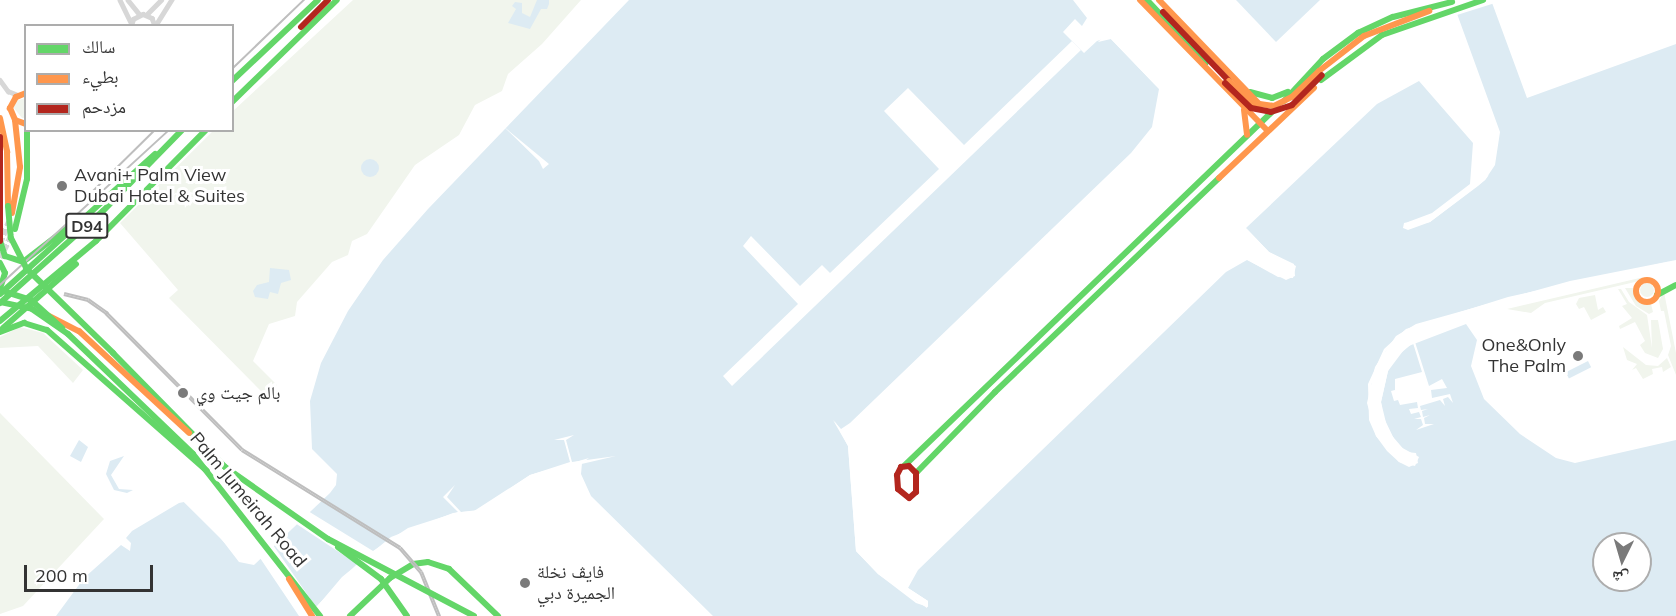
<!DOCTYPE html>
<meta charset="utf-8">
<style>
body{margin:0}
#map{position:relative;width:1676px;height:616px;overflow:hidden;background:#fff;font-family:Mulish,"Noto Naskh Arabic",sans-serif}
div>[style]{position:absolute}
[style*='--x']{left:calc(var(--x)*1px);top:calc(var(--y)*1px);width:calc(var(--w)*1px);rotate:calc(var(--a)*1deg)}
.green>*{inset:0;background:#f1f5ed}
.round{border-radius:50%}
.water>*{inset:0;background:#ddebf3;transform-origin:0 0}
.pier>*{inset:0;background:#fff}
.secondary-tunnel>*{height:6px;margin-top:-3px;transform-origin:0;background:repeating-linear-gradient(90deg,#d6d6d6 0 6px,transparent 0 9px)}
.street>*{height:4.5px;margin:-2.25px;padding:0 2.25px;transform-origin:2.25px;border-radius:2.25px;background:#d7d7d7}
.fast>*{height:6px;margin:-3px;padding:0 3px;transform-origin:3px;border-radius:3px;background:#63d668}
.slow>*{height:6px;margin:-3px;padding:0 3px;transform-origin:3px;border-radius:3px;background:#ff974d}
.slow>.ring{margin:-3px;padding:0;box-sizing:content-box;background:none;border:6px solid #ff974d;border-radius:50%}
.jam>*{height:6px;margin:-3px;padding:0 3px;transform-origin:3px;border-radius:3px;background:#b3261e}
.tram>*{height:1.5px;margin:-0.75px;padding:0 0.75px;transform-origin:0.75px;border-radius:0.75px;background:#bebebe}
.rail>*{height:4px;margin-top:-2px;transform-origin:0;background:repeating-linear-gradient(90deg,#fff 0 4.5px,#bebebe 0 9px);box-sizing:border-box;border-block:2px solid #bebebe}
.fast-bridge>*{height:6px;margin:-3px;padding:0 3px;transform-origin:3px;border-radius:3px;background:#63d668}
.slow-bridge>*{height:6px;margin:-3px;padding:0 3px;transform-origin:3px;border-radius:3px;background:#ff974d}
.jam-bridge>*{height:6px;margin:-3px;padding:0 3px;transform-origin:3px;border-radius:3px;background:#b3261e}
.dots>*{width:16px;height:16px;translate:-50% -50%;box-sizing:border-box;border:3px solid #fff;border-radius:50%}
span{translate:-50% -50%;white-space:nowrap;text-align:center;line-height:1.15;-webkit-text-stroke:6px #fff;paint-order:stroke}
.shield-label span{padding:2px 4px;background:#fff;border:2px solid;border-radius:4px;-webkit-text-stroke-width:0}
.shield-label{font-size:16px;color:#333;font-weight:700}
.poi-label{font-size:18px;color:#333}
.left{translate:0 -50%;text-align:left}
.right{translate:-100% -50%;text-align:right}
.street-label{font-size:18px;color:#333}
.legend{position:absolute;left:24px;top:24px;width:210px;height:108px;box-sizing:border-box;background:#fff;border:2px solid #adadad;margin:0;padding:8px 10px;list-style:none;font-size:18px;color:#333}
.legend li{display:flex;align-items:center;gap:12px;height:30px}
.legend b{width:30px;border:2px solid #adadad}
.north{position:absolute;left:1592px;top:532px;width:60px;height:60px;box-sizing:border-box;background:#fff;border:2px solid #adadad;border-radius:50%;rotate:185deg;font-size:16px;font-weight:700;line-height:24px;text-align:center;color:#333}
.north::after{content:'';display:block;margin:auto;width:21px;height:27px;background:#7a7a7a;clip-path:polygon(50% 0,100% 100%,50% 72%,0 100%)}
.scale{position:absolute;left:24px;top:565px;width:129px;height:27px;box-sizing:border-box;border:3px solid #333;border-top:0;padding-left:8px;font-size:18px;line-height:21px;white-space:nowrap;color:#333;-webkit-text-stroke:4px #fff;paint-order:stroke}
</style>
<div id="map">
<div class="green">
<i style="clip-path:polygon(353px 0,581px 0,542px 44px,508px 74px,502px 91px,475px 105px,459px 135px,415px 165px,367px 234px,352px 241px,348px 255px,332px 262px,297px 302px,295px 316px,269px 324px,253px 361px,277px 385px,266px 396px,169px 298px,178px 290px,120px 223px,213px 131px,232px 130px,233px 111px)"></i>
<i style="clip-path:polygon(25px 98px,25px 118px,22px 118px,13px 107px,16px 101px)"></i>
<i style="clip-path:polygon(1644px 277px,1635px 282px,1545px 303px,1531px 313px,1507px 309px)"></i>
<i class="round" style="left:1640px;top:283px;width:14px;height:14px"></i>
<i style="clip-path:polygon(1625px 288px,1633px 288px,1638px 300px,1651px 304px,1653px 312px,1649px 314px,1636px 306px)"></i>
<i style="clip-path:polygon(1618px 289px,1621px 289px,1629px 302px,1647px 315px,1652px 348px,1651px 320px,1658px 320px,1663px 349px,1658px 358px,1645px 353px,1640px 345px,1645px 341px,1635px 322px,1620px 329px,1619px 326px,1632px 318px,1622px 306px,1627px 304px)"></i>
<i style="clip-path:polygon(1664px 292px,1676px 353px,1676px 375px,1668px 355px,1671px 346px,1664px 311px,1661px 311px,1659px 301px)"></i>
<i style="clip-path:polygon(1595px 295px,1598px 310px,1603px 307px,1606px 312px,1591px 320px,1584px 307px,1579px 309px,1576px 304px,1579px 298px)"></i>
<i style="clip-path:polygon(20px 327px,43px 333px,83px 370px,73px 383px,38px 346px,0 348px,0 337px)"></i>
<i style="clip-path:polygon(1623px 347px,1646px 365px,1658px 366px,1667px 358px,1671px 367px,1663px 372px,1662px 367px,1652px 369px,1653px 374px,1643px 379px,1636px 368px,1632px 370px,1637px 364px,1627px 360px)"></i>
<i style="clip-path:polygon(0 413px,104px 519px,23px 606px,0 614px)"></i>
</div>
<div class="water">
<i style="clip-path:polygon(537px 0,549px 0,549px 4px,547px 9px,541px 9px,530px 29px,508px 23px,516px 9px,512px 6px,515px 2px,522px 3px,522px 13px,530px 17px)"></i>
<i style="clip-path:polygon(evenodd,629px 0,1073px 0,1087px 18px,1082px 26px,1075px 19px,1063px 32px,1084px 53px,1097px 41px,1109px 37px,1159px 89px,1152px 127px,1131px 153px,850px 423px,841px 429px,833px 420px,848px 446px,856px 551px,878px 574px,927px 608px,928px 601px,908px 588px,918px 570px,1226px 272px,1247px 260px,1286px 280px,1295px 276px,1294px 264px,1269px 252px,1246px 228px,1377px 104px,1419px 81px,1473px 143px,1470px 184px,1432px 213px,1408px 222px,1403px 228px,1430px 222px,1485px 180px,1495px 165px,1500px 132px,1452px 0,1491px 0,1527px 98px,1676px 44px,1676px 260px,1570px 281px,1416px 324px,1396px 336px,1375px 367px,1367px 403px,1376px 436px,1387px 451px,1399px 462px,1415px 466px,1419px 457px,1397px 445px,1383px 416px,1381px 402px,1388px 371px,1406px 347px,1466px 324px,1477px 340px,1471px 366px,1484px 399px,1520px 434px,1556px 458px,1575px 463px,1676px 440px,1676px 616px,713px 616px,591px 496px,581px 474px,582px 463px,589px 458px,530px 475px,478px 510px,453px 513px,391px 537px,342px 577px,309px 616px,56px 616px,84px 578px,121px 545px,130px 551px,131px 543px,126px 538px,132px 531px,179px 503px,184px 502px,219px 536px,239px 562px,254px 565px,330px 493px,336px 485px,337px 474px,312px 449px,310px 401px,321px 363px,348px 311px,383px 260px,428px 209px,629px 0,1604px 544px,1640px 544px,1640px 580px,1604px 580px,1604px 544px)"></i>
<i style="clip-path:polygon(1236px 0,1320px 0,1276px 42px)"></i>
<i class="round" style="left:361px;top:159px;width:18px;height:18px"></i>
<i style="clip-path:polygon(270px 268px,289px 270px,291px 280px,281px 283px,278px 294px,270px 292px,268px 299px,255px 297px,253px 291px,257px 285px,269px 282px)"></i>
<i style="left:1588px;top:361px;width:7px;height:25px;rotate:63deg"></i>
<i style="clip-path:polygon(79px 440px,88px 447px,81px 462px,70px 456px)"></i>
<i style="clip-path:polygon(124px 456px,111px 475px,119px 489px,133px 490px,127px 493px,114px 490px,106px 474px,110px 461px)"></i>
</div>
<div class="pier">
<i style="clip-path:polygon(1451px 0,1494px 0,1495px 3px,1457px 15px)"></i>
<i style="clip-path:polygon(1105px 35px,1113px 37px,1162px 92px,1111px 39px,1098px 42px)"></i>
<i style="clip-path:polygon(1072px 41px,1081px 50px,732px 386px,723px 376px,798px 304px,743px 246px,751px 236px,800px 286px,822px 265px,830px 273px,939px 169px,884px 111px,908px 88px,964px 145px)"></i>
<i style="clip-path:polygon(503px 126px,549px 164px,543px 169px,539px 161px)"></i>
<i style="clip-path:polygon(1489px 175px,1485px 180px,1478px 186px,1430px 222px,1408px 230px,1403px 228px,1404px 223px,1426px 218px,1472px 186px,1437px 213px)"></i>
<i style="clip-path:polygon(1246px 228px,1269px 252px,1296px 266px,1293px 278px,1278px 277px,1244px 258px,1286px 277px,1294px 271px,1259px 247px)"></i>
<i style="clip-path:polygon(1676px 260px,1509px 300px,1408px 332px,1386px 351px,1371px 385px,1372px 419px,1379px 434px,1401px 460px,1415px 462px,1414px 455px,1405px 455px,1395px 447px,1380px 417px,1378px 402px,1386px 370px,1404px 345px,1467px 321px,1469px 322px,1415px 342px,1429px 386px,1442px 379px,1447px 388px,1431px 390px,1432px 398px,1450px 394px,1453px 403px,1448px 397px,1443px 399px,1445px 406px,1440px 400px,1420px 406px,1421px 410px,1428px 409px,1422px 411px,1423px 417px,1430px 415px,1424px 418px,1425px 424px,1434px 424px,1416px 430px,1423px 425px,1421px 419px,1414px 419px,1421px 417px,1419px 412px,1411px 414px,1409px 409px,1418px 408px,1417px 402px,1400px 405px,1398px 400px,1394px 401px,1391px 391px,1395px 390px,1395px 379px,1422px 372px,1413px 343px,1396px 357px,1388px 371px,1381px 402px,1388px 431px,1406px 452px,1416px 453px,1418px 463px,1409px 467px,1399px 462px,1376px 436px,1369px 420px,1368px 384px,1384px 349px,1406px 329px,1508px 297px)"></i>
<i style="clip-path:polygon(834px 420px,851px 446px,859px 550px,917px 601px,926px 605px,905px 586px,928px 601px,928px 607px,916px 603px,878px 574px,856px 551px,848px 446px)"></i>
<i style="clip-path:polygon(574px 435px,566px 440px,572px 462px,616px 456px,547px 472px,504px 493px,479px 513px,440px 519px,393px 540px,344px 579px,313px 616px,299px 616px,260px 558px,273px 545px,316px 607px,357px 564px,295px 523px,308px 511px,373px 551px,408px 528px,458px 512px,443px 497px,455px 485px,447px 497px,461px 512px,474px 511px,530px 475px,570px 462px,564px 440px,554px 440px)"></i>
<i style="clip-path:polygon(187px 501px,222px 535px,228px 546px,184px 502px)"></i>
</div>
<div class="secondary-tunnel">
<i style="--x:0;--y:243;--w:23;--a:-67"></i>
<i style="--x:0;--y:258;--w:27;--a:-63"></i>
</div>
<div class="street">
<i style="--x:120;--y:0;--w:25;--a:64"></i>
<i style="--x:128;--y:0;--w:19;--a:51"></i>
<i style="--x:146;--y:15;--w:21;--a:-45"></i>
<i style="--x:131;--y:26;--w:7;--a:-74"></i>
<i style="--x:133;--y:19;--w:11;--a:-27"></i>
<i style="--x:143;--y:14;--w:10;--a:24"></i>
<i style="--x:152;--y:18;--w:9;--a:69"></i>
<i style="--x:155;--y:26;--w:31;--a:-58"></i>
<i style="--x:0;--y:80;--w:14;--a:54"></i>
<i style="--x:8;--y:91;--w:11;--a:22"></i>
</div>
<div class="fast">
<i style="--x:1147;--y:0;--w:86;--a:46.9"></i>
<i style="--x:1321;--y:80;--w:76;--a:-36.4"></i>
<i style="--x:1382;--y:35;--w:107;--a:-19.1"></i>
<i style="--x:232;--y:81;--w:118;--a:-43.3"></i>
<i style="--x:1250;--y:92;--w:23;--a:15"></i>
<i style="--x:1272;--y:98;--w:17;--a:-21"></i>
<i style="--x:1284;--y:101;--w:57;--a:-47.1"></i>
<i style="--x:1323;--y:59;--w:44;--a:-36.6"></i>
<i style="--x:1358;--y:33;--w:38;--a:-25"></i>
<i style="--x:1393;--y:17;--w:61;--a:-14.3"></i>
<i style="--x:232;--y:102;--w:146;--a:-44.2"></i>
<i style="--x:15;--y:229;--w:51;--a:-76.5"></i>
<i style="--x:27;--y:179;--w:49;--a:-90"></i>
<i style="--x:0;--y:241;--w:16;--a:72"></i>
<i style="--x:5;--y:256;--w:19;--a:18"></i>
<i style="--x:23;--y:262;--w:67;--a:-37.7"></i>
<i style="--x:0;--y:263;--w:11;--a:63"></i>
<i style="--x:5;--y:273;--w:16;--a:108"></i>
<i style="--x:0;--y:294;--w:209;--a:-42.1"></i>
<i style="--x:1657;--y:295;--w:21;--a:-28"></i>
<i style="--x:0;--y:303;--w:138;--a:-41.8"></i>
<i style="--x:103;--y:211;--w:113;--a:-45.7"></i>
<i style="--x:0;--y:321;--w:125;--a:-39.8"></i>
<i style="--x:96;--y:241;--w:156;--a:-45.3"></i>
<i style="--x:3;--y:328;--w:97;--a:-41.2"></i>
<i style="--x:0;--y:332;--w:26;--a:-21"></i>
<i style="--x:24;--y:323;--w:24;--a:17"></i>
<i style="--x:47;--y:330;--w:213;--a:41.4"></i>
<i style="--x:68;--y:334;--w:173;--a:43.8"></i>
<i style="--x:193;--y:454;--w:206;--a:51.9"></i>
<i style="--x:113;--y:353;--w:160;--a:45.5"></i>
<i style="--x:225;--y:467;--w:126;--a:35"></i>
<i style="--x:904;--y:466;--w:513;--a:-43.9"></i>
<i style="--x:916;--y:473;--w:113;--a:-45.7"></i>
<i style="--x:995;--y:392;--w:310;--a:-43.7"></i>
<i style="--x:350;--y:616;--w:55;--a:-43.5"></i>
<i style="--x:390;--y:578;--w:27;--a:-31"></i>
<i style="--x:413;--y:564;--w:15;--a:-8"></i>
<i style="--x:428;--y:562;--w:22;--a:18"></i>
<i style="--x:449;--y:569;--w:68;--a:43.8"></i>
</div>
<div class="slow">
<i style="--x:1140;--y:0;--w:182;--a:45.7"></i>
<i style="--x:1159;--y:0;--w:146;--a:46.1"></i>
<i style="--x:1319;--y:71;--w:57;--a:-37.9"></i>
<i style="--x:1364;--y:36;--w:70;--a:-21"></i>
<i style="--x:26;--y:93;--w:11;--a:158"></i>
<i style="--x:16;--y:97;--w:13;--a:119"></i>
<i style="--x:10;--y:108;--w:13;--a:67"></i>
<i style="--x:15;--y:120;--w:12;--a:20"></i>
<i style="--x:1244;--y:110;--w:25;--a:83"></i>
<i style="--x:0;--y:118;--w:35;--a:78"></i>
<i style="--x:7;--y:152;--w:54;--a:88.9"></i>
<i style="--x:1219;--y:178;--w:131;--a:-43.5"></i>
<i style="--x:12;--y:213;--w:47;--a:-80.1"></i>
<i style="--x:20;--y:167;--w:47;--a:-96.1"></i>
<i class="ring" style="left:1636px;top:280px;width:16px;height:16px"></i>
<i style="--x:47;--y:315;--w:36;--a:27"></i>
<i style="--x:79;--y:331;--w:150;--a:42.8"></i>
<i style="--x:289;--y:579;--w:44;--a:58.1"></i>
</div>
<div class="jam">
<i style="--x:1163;--y:12;--w:95;--a:46.3"></i>
<i style="--x:301;--y:27;--w:38;--a:-45"></i>
<i style="--x:0;--y:137;--w:104;--a:90"></i>
<i style="--x:909;--y:466;--w:10;--a:45"></i>
<i style="--x:916;--y:473;--w:19;--a:90"></i>
<i style="--x:916;--y:492;--w:9;--a:139"></i>
<i style="--x:909;--y:498;--w:14;--a:-141"></i>
<i style="--x:898;--y:489;--w:14;--a:-94"></i>
<i style="--x:897;--y:475;--w:9;--a:-63"></i>
<i style="--x:901;--y:467;--w:8;--a:-7"></i>
</div>
<div class="tram">
<i style="--x:232;--y:69;--w:100;--a:-43.8"></i>
<i style="--x:86;--y:198;--w:97;--a:-44.6"></i>
<i style="--x:0;--y:285;--w:229;--a:-42.5"></i>
</div>
<div class="rail">
<i style="--x:64;--y:294;--w:25;--a:14"></i>
<i style="--x:88;--y:300;--w:24;--a:35"></i>
<i style="--x:106;--y:313;--w:193;--a:45.2"></i>
<i style="--x:242;--y:450;--w:186;--a:31.8"></i>
<i style="--x:400;--y:548;--w:32;--a:49"></i>
<i style="--x:421;--y:572;--w:48;--a:67.8"></i>
</div>
<div class="fast-bridge">
<i style="--x:8;--y:206;--w:32;--a:85"></i>
<i style="--x:11;--y:238;--w:34;--a:63"></i>
<i style="--x:26;--y:268;--w:122;--a:44.3"></i>
<i style="--x:0;--y:290;--w:33;--a:18"></i>
<i style="--x:31;--y:300;--w:42;--a:42.1"></i>
<i style="--x:0;--y:302;--w:33;--a:12"></i>
<i style="--x:32;--y:309;--w:44;--a:34.8"></i>
<i style="--x:328;--y:539;--w:165;--a:27.8"></i>
<i style="--x:338;--y:547;--w:54;--a:36.7"></i>
<i style="--x:381;--y:579;--w:45;--a:54.9"></i>
</div>
<div class="slow-bridge">
<i style="--x:1229;--y:81;--w:33;--a:43"></i>
<i style="--x:1253;--y:103;--w:21;--a:8"></i>
<i style="--x:1274;--y:106;--w:20;--a:-27"></i>
<i style="--x:1292;--y:97;--w:37;--a:-44"></i>
</div>
<div class="jam-bridge">
<i style="--x:1225;--y:83;--w:36;--a:44"></i>
<i style="--x:1251;--y:108;--w:20;--a:11"></i>
<i style="--x:1271;--y:112;--w:22;--a:-18"></i>
<i style="--x:1292;--y:105;--w:42;--a:-45"></i>
</div>
<div class="dots">
<i style="left:62px;top:186px;background:#7a7a7a"></i>
<i style="left:1578px;top:356px;background:#7a7a7a"></i>
<i style="left:183px;top:393px;background:#7a7a7a"></i>
<i style="left:525px;top:583px;background:#7a7a7a"></i>
</div>
<div class="shield-label">
<span style="left:87px;top:226px">D94</span>
</div>
<div class="poi-label">
<span class="left" style="left:74px;top:186px">Avani+ Palm View<br>Dubai Hotel &amp; Suites</span>
<span class="right" style="left:1566px;top:356px">One&amp;Only<br>The Palm</span>
<span class="left" style="left:196px;top:393px">بالم جيت وي</span>
<span class="left" style="left:537px;top:583px">فايڤ نخلة<br>الجميرة دبي</span>
</div>
<div class="street-label">
<span style="left:248px;top:500px;rotate:50deg">Palm Jumeirah Road</span>
</div>
<ul class="legend">
<li><b style="height:8px;background:#63d668"></b>سالك</li>
<li><b style="height:8px;background:#ff974d"></b>بطيء</li>
<li><b style="height:8px;background:#b3261e"></b>مزدحم</li>
</ul>
<div class="north">ش</div>
<div class="scale">200 m</div>
</div>
